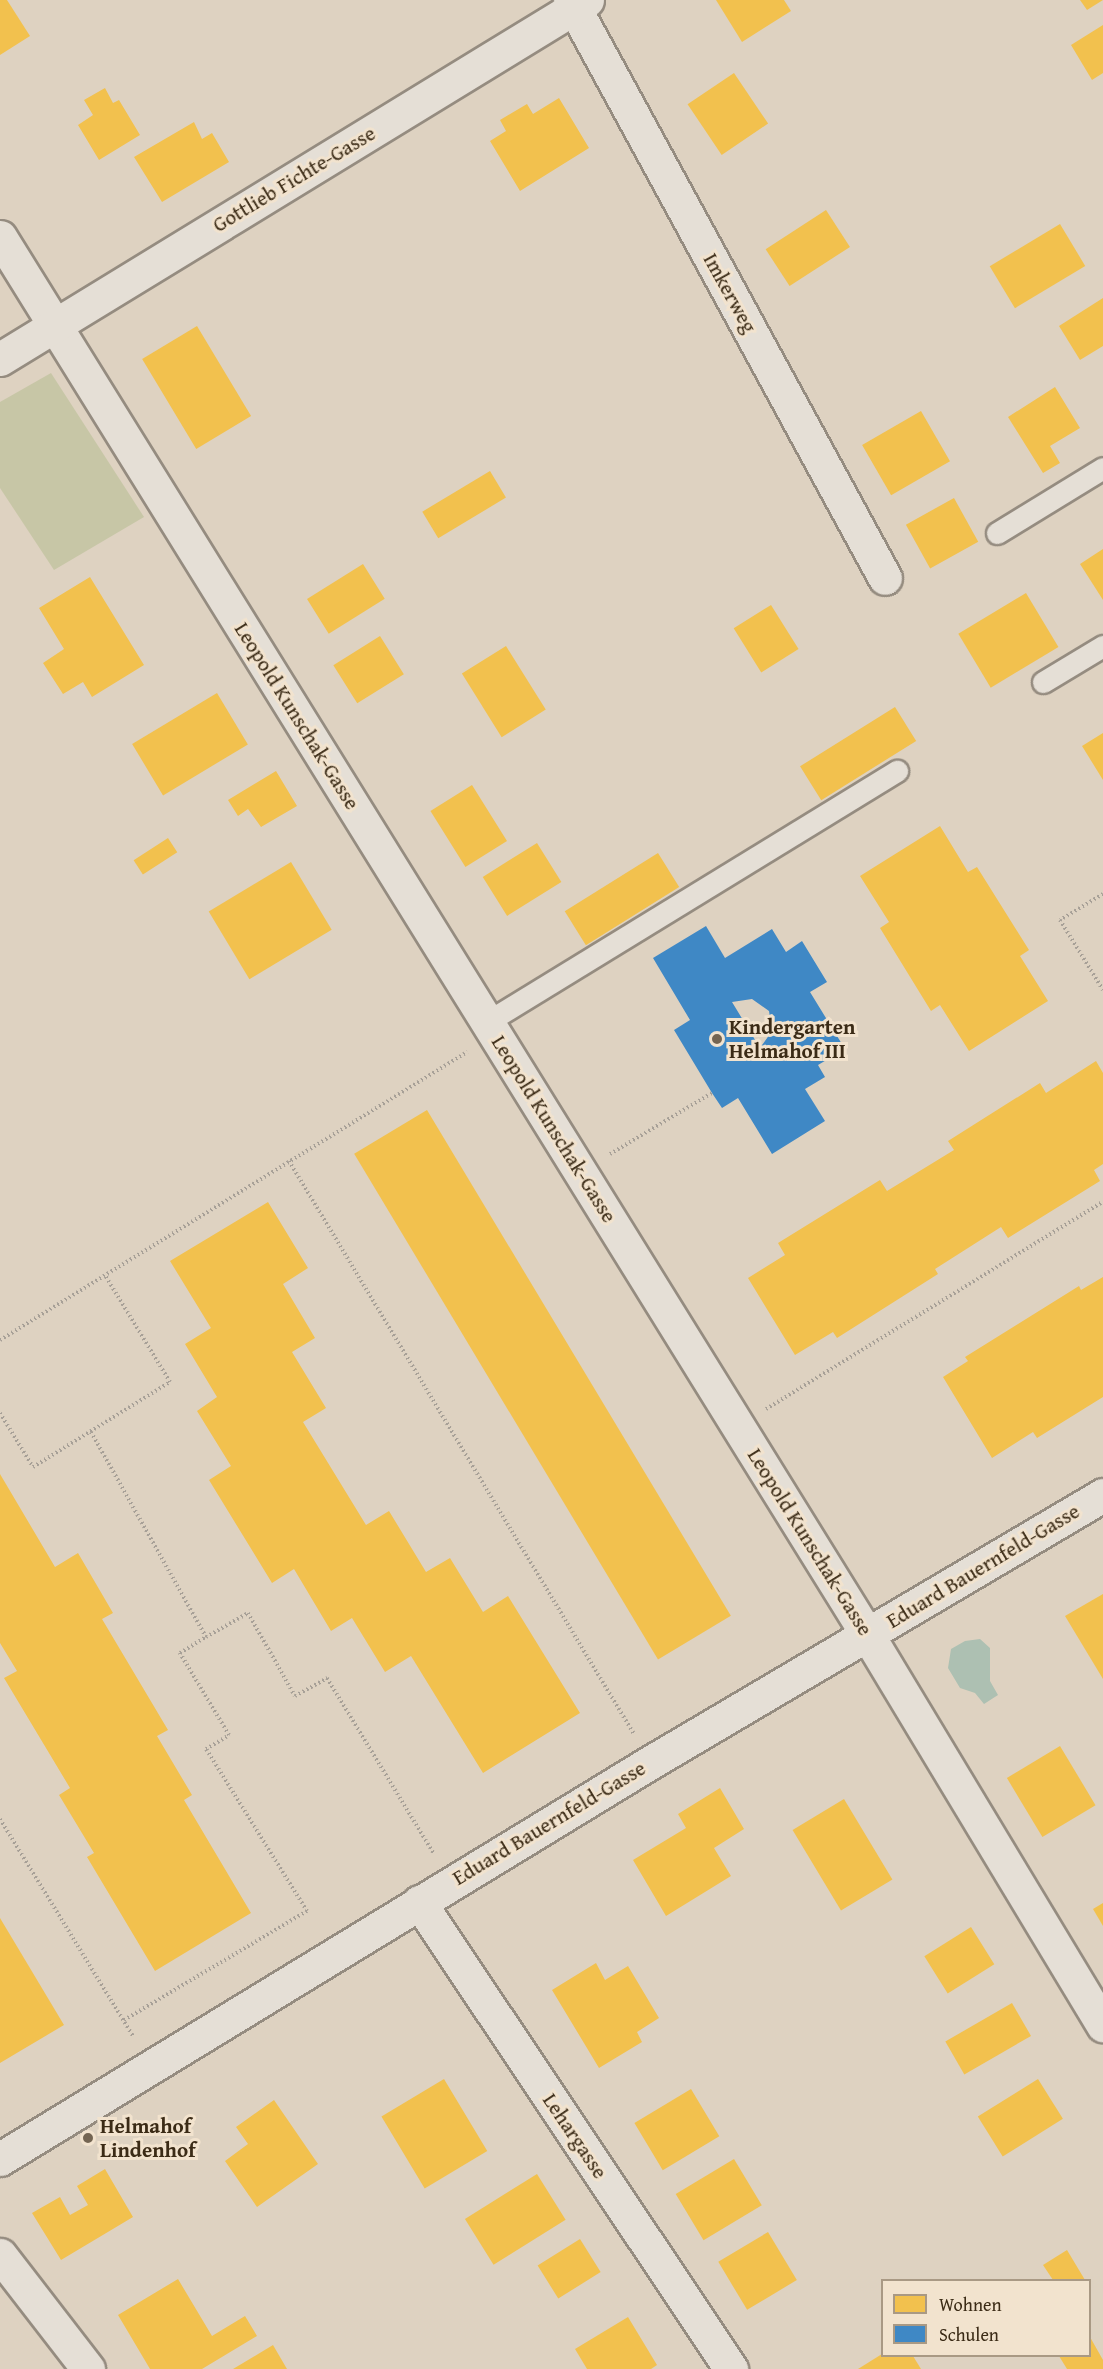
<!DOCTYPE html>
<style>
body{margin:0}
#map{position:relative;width:1103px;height:2369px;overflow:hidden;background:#ded2c1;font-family:"Gentium Book Plus",serif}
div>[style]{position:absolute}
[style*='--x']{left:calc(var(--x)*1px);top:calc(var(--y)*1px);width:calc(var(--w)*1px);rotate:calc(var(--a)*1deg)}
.green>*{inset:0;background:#c7c6a6}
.water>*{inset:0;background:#adc0b2}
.homes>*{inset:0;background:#f2c14e;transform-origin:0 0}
.schools>*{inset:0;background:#3f88c5}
.path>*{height:4px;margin-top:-2px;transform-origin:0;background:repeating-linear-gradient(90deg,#a7a097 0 1.5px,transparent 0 4.5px)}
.roads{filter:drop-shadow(2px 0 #958c80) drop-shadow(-2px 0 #958c80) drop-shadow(0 2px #958c80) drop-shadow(0 -2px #958c80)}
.service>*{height:21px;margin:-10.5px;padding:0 10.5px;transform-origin:10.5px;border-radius:10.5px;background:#e5dfd6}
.minor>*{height:33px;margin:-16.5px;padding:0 16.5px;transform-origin:16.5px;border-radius:16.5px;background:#e5dfd6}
.dots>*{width:16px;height:16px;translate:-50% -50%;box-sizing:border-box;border:3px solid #f2e3ce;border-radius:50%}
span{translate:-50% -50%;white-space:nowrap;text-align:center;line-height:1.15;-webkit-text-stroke:6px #f2e3ce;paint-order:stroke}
.street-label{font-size:21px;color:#3b2b16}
.poi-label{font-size:21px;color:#3b2b16;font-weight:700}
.left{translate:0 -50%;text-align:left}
.legend{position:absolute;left:881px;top:2279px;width:210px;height:78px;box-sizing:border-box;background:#f2e3ce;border:2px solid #a99984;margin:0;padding:8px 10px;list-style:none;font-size:18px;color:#3b2b16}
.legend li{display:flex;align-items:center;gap:12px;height:30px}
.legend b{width:30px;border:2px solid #a99984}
</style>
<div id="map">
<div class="green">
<i style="clip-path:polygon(51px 373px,144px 517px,54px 570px,0 488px,0 402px)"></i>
</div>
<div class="water">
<i style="clip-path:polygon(980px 1639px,990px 1648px,990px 1681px,998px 1695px,984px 1704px,975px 1693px,960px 1688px,948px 1668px,951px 1649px,965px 1641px)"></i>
</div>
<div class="homes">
<i style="clip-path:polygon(0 0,7px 0,30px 36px,0 55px)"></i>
<i style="clip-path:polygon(716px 0,784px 0,791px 11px,742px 42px)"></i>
<i style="clip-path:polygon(1080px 0,1103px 0,1087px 10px)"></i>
<i style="clip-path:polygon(1103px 25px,1103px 73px,1092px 80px,1071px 45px)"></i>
<i style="left:734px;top:73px;width:61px;height:56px;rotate:56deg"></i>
<i style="clip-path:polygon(105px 88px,113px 103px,119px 100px,140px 135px,99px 160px,78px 125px,93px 115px,84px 100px)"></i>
<i style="clip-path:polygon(559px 98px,589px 148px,520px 191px,490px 141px,506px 131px,500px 120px,527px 104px,533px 114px)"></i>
<i style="clip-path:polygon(194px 122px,202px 139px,212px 133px,229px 162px,162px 202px,134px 157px)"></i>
<i style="left:826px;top:210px;width:44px;height:72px;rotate:57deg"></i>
<i style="left:1060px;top:224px;width:49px;height:82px;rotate:59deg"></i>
<i style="clip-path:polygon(1103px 298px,1103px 346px,1080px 360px,1059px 326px)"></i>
<i style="left:197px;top:326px;width:105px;height:64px;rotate:59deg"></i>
<i style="clip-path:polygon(1055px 387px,1080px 428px,1050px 446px,1060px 463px,1043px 473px,1008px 417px)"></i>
<i style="left:921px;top:411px;width:58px;height:68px;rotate:60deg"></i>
<i style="left:490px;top:471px;width:31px;height:79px;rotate:59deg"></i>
<i style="left:954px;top:498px;width:50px;height:55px;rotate:61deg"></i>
<i style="clip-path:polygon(1103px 549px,1103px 600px,1080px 564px)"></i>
<i style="left:363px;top:564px;width:41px;height:66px;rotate:58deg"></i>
<i style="clip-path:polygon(90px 577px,144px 665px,92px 697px,83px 682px,63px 694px,43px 663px,64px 649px,39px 608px)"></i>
<i style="left:1026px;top:593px;width:63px;height:79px;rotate:59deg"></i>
<i style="left:771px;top:605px;width:52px;height:44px;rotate:58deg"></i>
<i style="left:380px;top:636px;width:45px;height:55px;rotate:58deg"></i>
<i style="left:506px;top:646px;width:75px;height:52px;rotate:58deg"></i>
<i style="left:217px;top:693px;width:60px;height:99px;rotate:59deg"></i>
<i style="left:895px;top:707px;width:40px;height:112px;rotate:58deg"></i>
<i style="clip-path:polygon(1103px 733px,1103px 780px,1082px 746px)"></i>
<i style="clip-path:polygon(276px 771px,297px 806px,261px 827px,248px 809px,238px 816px,228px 800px)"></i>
<i style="left:472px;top:785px;width:66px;height:49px;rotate:58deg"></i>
<i style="clip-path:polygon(940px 826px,968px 872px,977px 867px,1029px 950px,1020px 956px,1048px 1001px,969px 1051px,940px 1005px,931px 1011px,880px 928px,889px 922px,860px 876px)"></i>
<i style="left:168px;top:838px;width:17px;height:41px;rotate:57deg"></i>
<i style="left:537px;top:843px;width:46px;height:64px;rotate:58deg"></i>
<i style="left:658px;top:853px;width:40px;height:110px;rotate:58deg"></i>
<i style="left:291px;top:862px;width:79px;height:96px;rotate:59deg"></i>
<i style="clip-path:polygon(1096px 1061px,1103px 1073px,1103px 1164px,1094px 1170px,1100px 1181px,1008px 1238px,1001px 1227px,935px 1269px,938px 1274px,837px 1338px,833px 1332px,795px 1355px,748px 1278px,785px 1255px,778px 1243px,880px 1180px,887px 1191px,954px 1150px,948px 1141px,1040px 1083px,1046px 1093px)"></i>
<i style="left:427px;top:1110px;width:590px;height:85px;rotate:59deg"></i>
<i style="clip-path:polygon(268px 1202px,308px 1268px,283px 1284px,315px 1338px,292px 1352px,326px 1408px,303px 1422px,366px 1525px,389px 1511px,426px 1572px,450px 1558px,483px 1612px,508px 1596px,580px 1713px,483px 1773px,411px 1656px,385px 1672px,352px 1618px,331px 1631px,294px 1569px,272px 1583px,209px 1480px,231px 1466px,197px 1411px,217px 1397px,185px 1344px,211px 1328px,170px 1261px)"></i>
<i style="clip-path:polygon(1103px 1277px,1103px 1397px,1037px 1438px,1033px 1432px,992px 1458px,943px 1377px,968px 1361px,965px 1357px,1079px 1286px,1081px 1290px)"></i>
<i style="clip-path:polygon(0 1474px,55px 1567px,78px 1553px,113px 1613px,102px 1619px,168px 1730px,157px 1736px,192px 1795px,184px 1800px,251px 1913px,155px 1971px,87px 1857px,94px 1853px,59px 1795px,70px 1788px,4px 1678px,17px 1671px,0 1643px)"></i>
<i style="clip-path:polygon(1103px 1594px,1103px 1679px,1065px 1616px)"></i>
<i style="left:1060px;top:1746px;width:69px;height:62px;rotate:59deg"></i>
<i style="clip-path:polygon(720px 1788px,744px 1829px,714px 1848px,731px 1876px,666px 1916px,633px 1860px,686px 1828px,678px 1814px)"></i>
<i style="left:844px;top:1799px;width:94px;height:60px;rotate:59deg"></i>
<i style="clip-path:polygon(1103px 1903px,1103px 1926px,1093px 1909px)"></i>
<i style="clip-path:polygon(0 1918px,64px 2025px,0 2063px)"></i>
<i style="left:971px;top:1927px;width:44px;height:55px;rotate:58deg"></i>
<i style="clip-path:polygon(596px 1963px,605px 1980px,628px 1966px,659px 2018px,637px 2032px,642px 2042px,599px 2068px,552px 1990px)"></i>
<i style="left:1012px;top:2003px;width:38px;height:77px;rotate:60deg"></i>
<i style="left:444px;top:2079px;width:84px;height:73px;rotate:59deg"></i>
<i style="left:1038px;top:2079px;width:47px;height:71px;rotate:58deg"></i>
<i style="left:691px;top:2089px;width:55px;height:66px;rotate:59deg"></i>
<i style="clip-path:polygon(274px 2100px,318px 2164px,257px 2207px,225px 2161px,248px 2144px,236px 2127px)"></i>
<i style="left:734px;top:2159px;width:54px;height:68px;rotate:59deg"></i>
<i style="clip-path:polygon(105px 2169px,133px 2217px,61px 2260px,32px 2213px,60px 2197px,70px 2215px,88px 2205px,77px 2186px)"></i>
<i style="left:537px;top:2174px;width:54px;height:85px;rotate:58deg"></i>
<i style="left:768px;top:2232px;width:56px;height:58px;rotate:59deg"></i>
<i style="left:580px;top:2239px;width:39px;height:50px;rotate:58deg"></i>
<i style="clip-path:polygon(1067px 2250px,1085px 2280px,1053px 2280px,1043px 2265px)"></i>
<i style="clip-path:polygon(178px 2279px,212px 2336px,245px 2316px,257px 2336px,202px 2369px,150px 2369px,118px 2315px)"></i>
<i style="clip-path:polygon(628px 2317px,657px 2365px,651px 2369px,587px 2369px,575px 2349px)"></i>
<i style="clip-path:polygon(1090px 2337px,1103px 2360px,1103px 2369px,1067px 2369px,1059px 2356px,1090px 2356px)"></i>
<i style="clip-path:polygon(273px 2345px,287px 2369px,233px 2369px)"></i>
<i style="clip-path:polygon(882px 2354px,913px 2356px,921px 2369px,858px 2369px)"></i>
</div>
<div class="schools">
<i style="clip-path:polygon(evenodd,706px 926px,725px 958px,772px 929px,786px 952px,802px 941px,827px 982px,810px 992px,845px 1049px,818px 1065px,825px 1077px,805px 1089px,825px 1121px,772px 1154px,738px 1098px,722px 1108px,712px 1093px,674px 1030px,690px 1020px,653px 958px,706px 926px,752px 999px,769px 1011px,772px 1031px,760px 1048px,732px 1002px,752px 999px)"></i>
</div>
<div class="path">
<i style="--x:1103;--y:894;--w:50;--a:148.8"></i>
<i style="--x:1060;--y:920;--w:82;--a:58.4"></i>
<i style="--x:610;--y:1154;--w:119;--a:-30.9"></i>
<i style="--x:289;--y:1161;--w:669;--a:58.95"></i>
<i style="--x:0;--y:1340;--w:549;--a:-31.66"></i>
<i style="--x:766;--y:1409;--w:395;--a:-31.6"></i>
<i style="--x:0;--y:1413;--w:63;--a:58.6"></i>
<i style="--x:33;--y:1467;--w:161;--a:-31.8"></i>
<i style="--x:170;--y:1382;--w:125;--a:-121.3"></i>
<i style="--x:91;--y:1432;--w:235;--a:60.7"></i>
<i style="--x:206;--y:1637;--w:48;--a:-29.7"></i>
<i style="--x:248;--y:1613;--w:95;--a:60.5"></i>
<i style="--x:295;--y:1696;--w:37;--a:-29"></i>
<i style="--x:327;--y:1678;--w:206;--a:58.7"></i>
<i style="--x:0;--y:1819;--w:255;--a:58.5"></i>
<i style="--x:124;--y:2020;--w:213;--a:-30.8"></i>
<i style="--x:307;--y:1911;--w:191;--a:-121.9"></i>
<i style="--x:206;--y:1749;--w:27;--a:-31"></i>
<i style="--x:229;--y:1735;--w:96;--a:-120.9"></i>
<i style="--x:180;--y:1653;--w:31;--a:-32"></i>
</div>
<div class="roads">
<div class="service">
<i style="--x:997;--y:533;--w:124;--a:-31.5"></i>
<i style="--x:1043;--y:682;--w:70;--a:-31"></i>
<i style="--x:487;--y:1022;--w:481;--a:-31.5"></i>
</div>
<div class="minor">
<i style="--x:570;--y:0;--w:658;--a:61.41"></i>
<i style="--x:0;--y:237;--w:1644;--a:58.18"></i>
<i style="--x:867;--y:1634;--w:457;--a:58.9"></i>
<i style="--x:0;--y:359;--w:688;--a:-31.45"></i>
<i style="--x:419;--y:1902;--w:562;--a:56.25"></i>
<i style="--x:0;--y:2159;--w:763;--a:-31.38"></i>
<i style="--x:651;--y:1762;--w:525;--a:-30.57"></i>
<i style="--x:0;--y:2255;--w:144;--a:52.3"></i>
</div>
</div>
<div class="dots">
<i style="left:717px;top:1039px;background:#746552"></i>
<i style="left:88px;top:2138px;background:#746552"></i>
</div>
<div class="street-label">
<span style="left:294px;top:179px;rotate:-31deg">Gottlieb Fichte-Gasse</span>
<span style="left:730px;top:293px;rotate:61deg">Imkerweg</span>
<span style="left:297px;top:716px;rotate:58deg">Leopold Kunschak-Gasse</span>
<span style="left:554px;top:1129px;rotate:58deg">Leopold Kunschak-Gasse</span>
<span style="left:810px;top:1542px;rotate:58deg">Leopold Kunschak-Gasse</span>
<span style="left:983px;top:1566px;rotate:-31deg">Eduard Bauernfeld-Gasse</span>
<span style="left:549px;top:1823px;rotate:-31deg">Eduard Bauernfeld-Gasse</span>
<span style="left:575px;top:2136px;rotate:56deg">Lehargasse</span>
</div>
<div class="poi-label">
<span class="left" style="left:729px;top:1039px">Kindergarten<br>Helmahof III</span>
<span class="left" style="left:100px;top:2138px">Helmahof<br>Lindenhof</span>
</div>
<ul class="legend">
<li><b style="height:16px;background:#f2c14e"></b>Wohnen</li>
<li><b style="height:16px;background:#3f88c5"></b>Schulen</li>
</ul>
</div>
